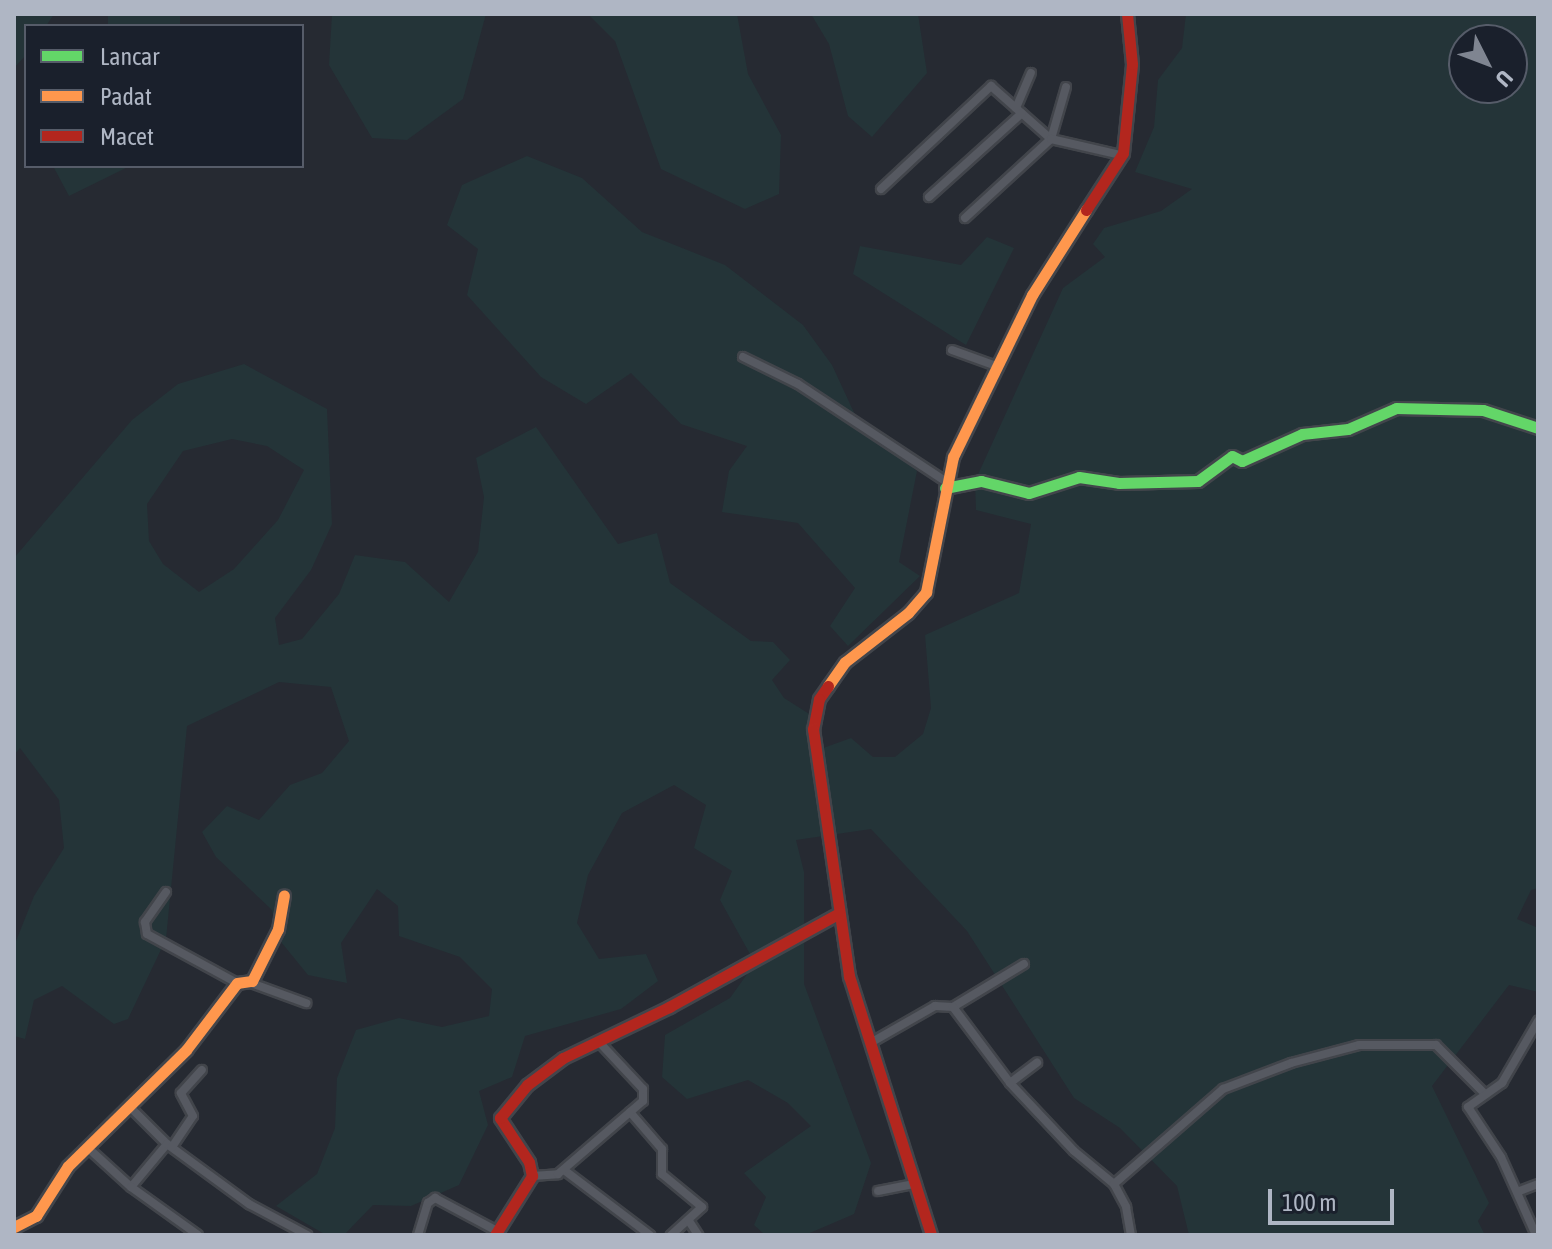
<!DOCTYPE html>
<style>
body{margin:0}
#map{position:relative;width:1552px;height:1249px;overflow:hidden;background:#262a32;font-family:"Asap Condensed",sans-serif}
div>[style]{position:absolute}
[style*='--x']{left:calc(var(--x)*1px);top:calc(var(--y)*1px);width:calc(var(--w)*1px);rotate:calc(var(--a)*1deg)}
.green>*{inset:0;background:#243438;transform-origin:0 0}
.roads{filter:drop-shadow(2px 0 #42454b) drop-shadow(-2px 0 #42454b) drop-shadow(0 2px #42454b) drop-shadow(0 -2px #42454b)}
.street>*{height:8px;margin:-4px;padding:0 4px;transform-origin:4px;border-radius:4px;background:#565961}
.fast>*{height:11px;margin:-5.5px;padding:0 5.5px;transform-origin:5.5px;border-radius:5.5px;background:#63d668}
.slow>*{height:11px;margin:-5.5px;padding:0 5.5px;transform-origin:5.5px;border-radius:5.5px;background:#ff974d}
.jam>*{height:11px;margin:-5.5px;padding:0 5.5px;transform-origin:5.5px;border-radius:5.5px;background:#b3261e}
span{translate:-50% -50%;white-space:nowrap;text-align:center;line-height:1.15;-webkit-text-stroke:6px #1a202c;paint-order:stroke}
.frame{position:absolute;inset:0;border:16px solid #afb6c4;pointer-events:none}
.legend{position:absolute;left:24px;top:24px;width:280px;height:144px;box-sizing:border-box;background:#1a202c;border:2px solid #565c69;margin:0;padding:10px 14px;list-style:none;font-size:24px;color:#afb6c4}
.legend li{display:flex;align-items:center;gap:16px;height:40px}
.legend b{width:40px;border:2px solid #565c69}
.north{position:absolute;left:1448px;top:24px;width:80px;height:80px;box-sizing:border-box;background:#1a202c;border:2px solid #565c69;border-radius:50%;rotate:132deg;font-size:22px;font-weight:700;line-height:32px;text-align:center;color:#afb6c4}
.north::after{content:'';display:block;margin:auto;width:28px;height:36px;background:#7f8591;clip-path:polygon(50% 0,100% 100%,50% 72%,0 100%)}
.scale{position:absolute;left:1268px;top:1189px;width:126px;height:36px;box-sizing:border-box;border:4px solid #afb6c4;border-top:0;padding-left:10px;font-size:24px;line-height:28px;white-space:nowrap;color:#afb6c4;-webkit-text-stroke:6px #1a202c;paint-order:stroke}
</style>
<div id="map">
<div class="green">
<i style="clip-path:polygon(14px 14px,54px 14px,46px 26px,26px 26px,26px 55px,14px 68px)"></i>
<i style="left:108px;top:14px;width:72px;height:13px"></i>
<i style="clip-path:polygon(332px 14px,486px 14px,463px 99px,407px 140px,372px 138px,329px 65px)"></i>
<i style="clip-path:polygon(588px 14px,737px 14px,748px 74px,781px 135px,779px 194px,745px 209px,661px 169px,615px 41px)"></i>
<i style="clip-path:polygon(811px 14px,918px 14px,927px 73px,872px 137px,848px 116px,829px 44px)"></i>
<i style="clip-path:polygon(evenodd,1186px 14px,1538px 14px,1538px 888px,1531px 890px,1517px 919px,1538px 928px,1538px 992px,1509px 985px,1432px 1086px,1489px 1203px,1478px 1221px,1485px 1235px,1189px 1235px,1177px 1186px,1120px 1128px,1074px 1098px,967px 931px,871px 829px,796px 840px,804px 872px,804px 984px,871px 1163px,854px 1214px,805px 1235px,765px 1235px,754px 1225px,766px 1197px,744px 1173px,811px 1126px,788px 1103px,748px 1080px,687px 1099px,662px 1077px,665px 1035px,730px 998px,755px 963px,720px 900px,732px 871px,694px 848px,706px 805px,674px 785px,622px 813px,588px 875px,577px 923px,599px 959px,646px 954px,658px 981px,621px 1009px,525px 1036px,512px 1077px,479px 1091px,488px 1125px,459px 1185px,411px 1206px,373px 1205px,344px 1235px,326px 1235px,276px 1206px,317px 1174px,335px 1128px,337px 1078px,356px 1030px,399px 1018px,442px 1027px,489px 1016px,492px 989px,460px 957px,399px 936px,398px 906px,377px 889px,341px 943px,347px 983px,308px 975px,277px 937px,272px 910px,216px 857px,202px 832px,227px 806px,259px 820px,290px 785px,322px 773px,349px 741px,331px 687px,279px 682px,187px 726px,166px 939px,128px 1019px,114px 1024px,62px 986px,34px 1000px,25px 1039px,14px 1036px,14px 946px,34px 896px,64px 848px,59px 800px,20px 748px,14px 755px,14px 558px,132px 420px,178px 384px,244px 364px,327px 409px,332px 524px,311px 570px,275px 618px,279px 645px,302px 639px,339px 594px,355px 555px,405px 562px,449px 602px,478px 552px,484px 497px,476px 458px,536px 427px,618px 544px,657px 533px,670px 583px,751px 641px,773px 642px,790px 660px,772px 680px,784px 698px,814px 717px,815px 751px,851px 738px,873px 757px,895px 757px,923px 734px,931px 708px,925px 635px,1019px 593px,1031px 524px,976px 510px,975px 481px,1063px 288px,1105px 257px,1093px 244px,1104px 228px,1161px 211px,1192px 189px,1135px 172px,1154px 127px,1158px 80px,1182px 48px,1186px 14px,1464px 40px,1512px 40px,1512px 88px,1464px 88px,1464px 40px,1186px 14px,232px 439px,267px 446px,304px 470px,278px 520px,234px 569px,199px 592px,163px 564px,149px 541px,147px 504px,183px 451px,232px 439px)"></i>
<i style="clip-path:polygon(527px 156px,582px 178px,642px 232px,725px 265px,803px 325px,832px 365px,857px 419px,917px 471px,899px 562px,920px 576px,848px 646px,830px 626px,855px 588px,798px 523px,722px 512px,729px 471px,747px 446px,681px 424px,631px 373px,586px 404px,541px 377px,467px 295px,478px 249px,447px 225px,462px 185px)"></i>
<i style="clip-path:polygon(53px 166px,130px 166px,69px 196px)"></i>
<i style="clip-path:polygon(987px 237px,1014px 248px,966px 345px,853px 274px,860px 246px,961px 265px)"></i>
</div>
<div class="roads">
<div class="street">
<i style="--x:1016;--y:108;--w:38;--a:-67"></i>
<i style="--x:881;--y:189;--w:151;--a:-43.1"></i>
<i style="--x:991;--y:86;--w:80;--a:41.5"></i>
<i style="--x:1051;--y:139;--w:54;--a:-73.9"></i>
<i style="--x:929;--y:197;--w:125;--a:-42.1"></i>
<i style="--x:965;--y:218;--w:117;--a:-42.6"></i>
<i style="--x:1051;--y:139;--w:72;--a:12.9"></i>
<i style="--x:952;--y:350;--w:50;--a:19.9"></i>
<i style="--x:743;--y:357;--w:61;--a:26.1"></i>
<i style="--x:798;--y:384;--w:176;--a:33.4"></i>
<i style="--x:166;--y:892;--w:37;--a:125"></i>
<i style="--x:145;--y:922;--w:12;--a:81"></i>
<i style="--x:147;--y:934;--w:102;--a:28.6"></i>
<i style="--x:251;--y:983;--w:59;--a:20"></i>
<i style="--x:953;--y:1007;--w:83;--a:-31.2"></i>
<i style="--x:872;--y:1042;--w:73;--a:-29.7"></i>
<i style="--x:935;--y:1006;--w:18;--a:3"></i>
<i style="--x:953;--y:1007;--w:95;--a:53.1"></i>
<i style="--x:1010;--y:1083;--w:93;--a:46.7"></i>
<i style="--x:1074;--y:1151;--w:52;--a:39.5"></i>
<i style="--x:1114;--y:1184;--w:26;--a:62"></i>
<i style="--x:1126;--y:1207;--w:28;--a:80"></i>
<i style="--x:1010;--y:1083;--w:34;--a:-37"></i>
<i style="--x:129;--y:1106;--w:54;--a:45"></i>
<i style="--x:167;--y:1144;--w:56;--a:129.9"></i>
<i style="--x:630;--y:1112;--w:49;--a:49.1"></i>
<i style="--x:662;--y:1149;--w:25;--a:90"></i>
<i style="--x:662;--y:1174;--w:52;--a:39.5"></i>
<i style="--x:702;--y:1207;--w:42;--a:137.9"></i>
<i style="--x:167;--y:1144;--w:102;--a:36.2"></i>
<i style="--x:249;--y:1204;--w:66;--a:28.1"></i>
<i style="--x:87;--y:1147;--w:59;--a:42.3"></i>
<i style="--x:131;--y:1187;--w:82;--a:35.6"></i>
<i style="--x:172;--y:1147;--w:37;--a:-56"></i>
<i style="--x:193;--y:1116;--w:26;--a:-118"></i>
<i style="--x:181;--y:1093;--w:31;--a:-48"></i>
<i style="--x:564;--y:1170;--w:108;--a:37.1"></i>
<i style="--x:532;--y:1176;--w:26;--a:-4"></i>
<i style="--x:558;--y:1174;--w:112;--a:-40.7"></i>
<i style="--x:643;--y:1101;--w:12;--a:-90"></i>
<i style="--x:643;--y:1089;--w:64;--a:-133.1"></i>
<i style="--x:1114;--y:1184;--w:145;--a:-41.1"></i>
<i style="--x:1223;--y:1089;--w:73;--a:-20.9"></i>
<i style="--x:1291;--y:1063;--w:70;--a:-14.8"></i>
<i style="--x:1359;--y:1045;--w:77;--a:0"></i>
<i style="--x:1436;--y:1045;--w:69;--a:45"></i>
<i style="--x:878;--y:1191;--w:37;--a:-11"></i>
<i style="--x:1517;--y:1192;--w:22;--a:-21"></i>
<i style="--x:689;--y:1221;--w:17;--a:57"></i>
<i style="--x:418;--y:1235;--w:34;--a:-73"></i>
<i style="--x:428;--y:1203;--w:9;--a:-36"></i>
<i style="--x:435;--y:1198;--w:70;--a:28"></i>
<i style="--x:1536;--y:1235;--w:85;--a:-114.2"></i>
<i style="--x:1501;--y:1157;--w:60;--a:-123.4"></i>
<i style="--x:1468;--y:1107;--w:42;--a:-35.2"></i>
<i style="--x:1502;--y:1083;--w:72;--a:-59.9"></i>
</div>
<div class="fast">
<i style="--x:945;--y:488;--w:37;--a:-11"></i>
<i style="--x:981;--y:481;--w:49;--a:14"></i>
<i style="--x:1029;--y:493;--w:52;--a:-17.7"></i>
<i style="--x:1079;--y:477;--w:40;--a:8.5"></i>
<i style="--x:1119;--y:483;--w:79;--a:-1.5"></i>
<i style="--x:1198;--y:481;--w:42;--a:-36.3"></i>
<i style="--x:1232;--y:456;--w:11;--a:27"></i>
<i style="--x:1242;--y:461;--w:66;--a:-24.2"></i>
<i style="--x:1302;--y:434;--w:46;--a:-6.2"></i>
<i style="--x:1348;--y:429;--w:52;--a:-23.6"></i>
<i style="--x:1396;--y:408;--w:87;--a:1.3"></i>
<i style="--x:1483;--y:410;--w:58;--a:18.1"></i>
</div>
<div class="slow">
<i style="--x:828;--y:686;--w:29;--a:-55"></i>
<i style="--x:845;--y:662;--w:80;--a:-37.9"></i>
<i style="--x:908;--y:613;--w:28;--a:-49"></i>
<i style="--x:926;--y:592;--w:138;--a:-78.7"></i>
<i style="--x:953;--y:457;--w:180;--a:-64"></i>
<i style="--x:1032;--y:295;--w:101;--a:-57.6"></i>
<i style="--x:14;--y:1227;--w:25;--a:-27"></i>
<i style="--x:36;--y:1216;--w:59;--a:-57.4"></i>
<i style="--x:68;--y:1166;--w:165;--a:-44.5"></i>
<i style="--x:186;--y:1050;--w:84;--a:-52.7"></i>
<i style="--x:237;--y:983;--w:15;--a:-8"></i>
<i style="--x:252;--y:981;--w:58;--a:-63.4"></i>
<i style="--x:278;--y:929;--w:34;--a:-80"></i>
</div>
<div class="jam">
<i style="--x:1086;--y:210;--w:68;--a:-57"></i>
<i style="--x:1123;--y:153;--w:89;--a:-84.2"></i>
<i style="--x:1132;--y:64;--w:50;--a:-95.7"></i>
<i style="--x:828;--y:686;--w:16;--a:125"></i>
<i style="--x:819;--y:699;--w:31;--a:101"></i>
<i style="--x:813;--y:729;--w:250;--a:81.7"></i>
<i style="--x:849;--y:976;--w:272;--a:72.4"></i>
<i style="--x:495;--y:1235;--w:70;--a:-57.9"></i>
<i style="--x:532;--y:1176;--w:14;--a:-102"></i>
<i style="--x:529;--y:1162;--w:53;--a:-123.4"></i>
<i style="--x:500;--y:1118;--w:43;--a:-50.7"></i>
<i style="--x:527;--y:1085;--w:45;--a:-36.9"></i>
<i style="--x:563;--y:1058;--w:118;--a:-25.7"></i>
<i style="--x:669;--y:1007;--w:194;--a:-28.9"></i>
</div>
</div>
<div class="frame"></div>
<ul class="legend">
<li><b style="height:10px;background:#63d668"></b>Lancar</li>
<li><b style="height:10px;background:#ff974d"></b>Padat</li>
<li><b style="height:10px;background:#b3261e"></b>Macet</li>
</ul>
<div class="north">U</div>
<div class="scale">100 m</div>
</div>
